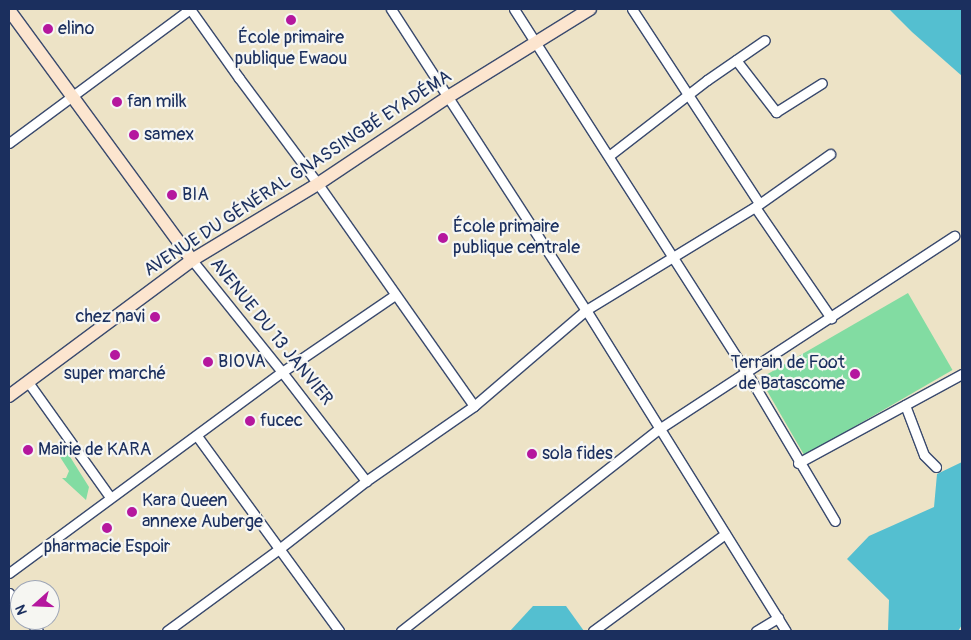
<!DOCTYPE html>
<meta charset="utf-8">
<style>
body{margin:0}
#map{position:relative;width:971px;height:640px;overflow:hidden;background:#ede3c6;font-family:Pangolin,sans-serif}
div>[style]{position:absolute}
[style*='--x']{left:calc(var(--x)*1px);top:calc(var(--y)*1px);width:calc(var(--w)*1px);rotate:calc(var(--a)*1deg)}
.green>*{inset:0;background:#82dca2;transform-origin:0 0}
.water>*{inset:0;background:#54bfd0}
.roads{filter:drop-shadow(1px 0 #3a4a6e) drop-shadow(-1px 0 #3a4a6e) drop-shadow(0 1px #3a4a6e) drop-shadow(0 -1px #3a4a6e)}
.street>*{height:9px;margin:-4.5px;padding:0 4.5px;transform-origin:4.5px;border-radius:4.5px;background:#fff}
.secondary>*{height:12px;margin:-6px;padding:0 6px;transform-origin:6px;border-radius:6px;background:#fce5cf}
.dots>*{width:14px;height:14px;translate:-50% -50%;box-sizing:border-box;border:2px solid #f6f6f2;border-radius:50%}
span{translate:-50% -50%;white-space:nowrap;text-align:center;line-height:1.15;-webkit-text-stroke:4.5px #f6f6f2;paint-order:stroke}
.poi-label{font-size:18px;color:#1b2f5e}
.left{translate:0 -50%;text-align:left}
.right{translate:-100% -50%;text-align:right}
.street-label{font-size:18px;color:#1b2f5e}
.frame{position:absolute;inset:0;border:10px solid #1b2f5e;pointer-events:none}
.north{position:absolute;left:10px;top:580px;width:50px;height:50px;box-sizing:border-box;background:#f6f6f2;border:1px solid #9ea6b7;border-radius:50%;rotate:250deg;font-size:14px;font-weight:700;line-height:20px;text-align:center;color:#1b2f5e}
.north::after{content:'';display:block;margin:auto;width:18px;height:22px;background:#b5179e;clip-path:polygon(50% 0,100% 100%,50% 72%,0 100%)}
</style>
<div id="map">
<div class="green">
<i style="left:908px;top:293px;width:89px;height:171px;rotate:60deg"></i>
<i style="clip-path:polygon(56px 444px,58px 447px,62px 444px,89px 487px,86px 500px,62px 478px,66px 478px,69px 471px,53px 446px)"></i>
</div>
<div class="water">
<i style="clip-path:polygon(889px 9px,962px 9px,962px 76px,912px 32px)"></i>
<i style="clip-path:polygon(962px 462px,962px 625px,958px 631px,888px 631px,889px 600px,847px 559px,869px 536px,934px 507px,937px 474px)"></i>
<i style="clip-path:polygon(533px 606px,566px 606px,584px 631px,510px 631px)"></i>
</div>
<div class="roads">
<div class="street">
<i style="--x:391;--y:9;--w:359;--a:57.1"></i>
<i style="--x:586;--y:310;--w:378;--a:58.1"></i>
<i style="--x:514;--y:9;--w:432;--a:57.4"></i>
<i style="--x:747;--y:373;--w:172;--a:59.3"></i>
<i style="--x:632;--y:9;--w:232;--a:56.8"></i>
<i style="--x:736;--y:60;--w:66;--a:52.4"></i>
<i style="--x:776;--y:112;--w:54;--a:-32.2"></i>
<i style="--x:9;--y:143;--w:225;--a:-36.5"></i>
<i style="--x:190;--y:9;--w:85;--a:54.6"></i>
<i style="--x:239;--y:78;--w:132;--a:53.3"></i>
<i style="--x:318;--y:184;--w:271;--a:54.9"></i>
<i style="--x:610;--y:155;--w:123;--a:-37.7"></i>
<i style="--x:707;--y:80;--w:70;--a:-34.6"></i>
<i style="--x:755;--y:207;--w:135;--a:55.6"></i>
<i style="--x:192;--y:260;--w:144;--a:51.2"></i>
<i style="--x:282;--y:372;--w:138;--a:52.4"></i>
<i style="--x:28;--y:382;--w:141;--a:54.5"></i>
<i style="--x:905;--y:405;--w:53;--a:69.2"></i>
<i style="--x:924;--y:455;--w:17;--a:45"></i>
<i style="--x:197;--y:436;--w:241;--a:53.9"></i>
<i style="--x:798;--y:463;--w:187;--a:-28.5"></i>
<i style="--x:9;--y:573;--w:339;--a:-36.4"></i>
<i style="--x:282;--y:372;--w:137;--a:-34.3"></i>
<i style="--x:9;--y:593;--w:19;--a:54"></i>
<i style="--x:29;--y:620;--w:14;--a:51"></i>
<i style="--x:167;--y:631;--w:139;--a:-36.2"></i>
<i style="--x:279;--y:549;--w:110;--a:-38"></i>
<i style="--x:366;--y:481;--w:131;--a:-34.8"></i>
<i style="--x:474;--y:406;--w:148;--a:-40.6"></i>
<i style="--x:586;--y:310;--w:198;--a:-31.4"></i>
<i style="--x:755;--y:207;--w:92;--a:-35.2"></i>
<i style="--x:401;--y:631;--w:328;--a:-38.1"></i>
<i style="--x:659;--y:429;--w:353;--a:-33.2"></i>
<i style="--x:593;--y:631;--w:164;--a:-36.3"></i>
<i style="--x:756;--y:631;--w:26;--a:-31"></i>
</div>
<div class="secondary">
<i style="--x:9;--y:10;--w:310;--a:53.8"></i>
<i style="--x:9;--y:396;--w:228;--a:-36.6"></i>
<i style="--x:192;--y:260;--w:147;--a:-31.1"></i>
<i style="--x:318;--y:184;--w:156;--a:-33.8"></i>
<i style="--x:448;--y:97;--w:167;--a:-31.8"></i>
</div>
</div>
<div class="dots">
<i style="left:291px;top:20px;background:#b5179e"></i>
<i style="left:48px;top:29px;background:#b5179e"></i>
<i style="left:117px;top:102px;background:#b5179e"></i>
<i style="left:134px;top:135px;background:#b5179e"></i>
<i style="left:172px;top:195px;background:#b5179e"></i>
<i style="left:443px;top:238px;background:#b5179e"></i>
<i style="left:155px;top:317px;background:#b5179e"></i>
<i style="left:115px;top:355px;background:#b5179e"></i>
<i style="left:208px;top:362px;background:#b5179e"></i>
<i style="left:855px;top:374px;background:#b5179e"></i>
<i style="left:250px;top:421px;background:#b5179e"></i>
<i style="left:28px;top:450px;background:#b5179e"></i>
<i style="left:532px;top:454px;background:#b5179e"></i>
<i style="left:132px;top:512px;background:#b5179e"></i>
<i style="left:107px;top:528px;background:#b5179e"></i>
</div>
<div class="poi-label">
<span class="left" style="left:58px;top:29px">elino</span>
<span style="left:291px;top:49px">École primaire<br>publique Ewaou</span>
<span class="left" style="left:127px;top:102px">fan milk</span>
<span class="left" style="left:144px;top:135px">samex</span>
<span class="left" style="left:182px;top:195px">BIA</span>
<span class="left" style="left:453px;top:238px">École primaire<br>publique centrale</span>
<span class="right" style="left:145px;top:317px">chez navi</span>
<span class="left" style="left:218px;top:362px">BIOVA</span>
<span class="right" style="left:845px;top:374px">Terrain de Foot<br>de Batascome</span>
<span style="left:115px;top:374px">super marché</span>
<span class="left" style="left:260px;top:421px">fucec</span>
<span class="left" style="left:38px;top:450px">Mairie de KARA</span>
<span class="left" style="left:542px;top:454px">sola fides</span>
<span class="left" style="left:142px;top:512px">Kara Queen<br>annexe Auberge</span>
<span style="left:107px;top:547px">pharmacie Espoir</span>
</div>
<div class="street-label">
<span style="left:298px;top:174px;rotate:-33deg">AVENUE DU GÉNÉRAL GNASSINGBÉ EYADÉMA</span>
<span style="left:271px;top:332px;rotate:51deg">AVENUE DU 13 JANVIER</span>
</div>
<div class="frame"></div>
<div class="north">N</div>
</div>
